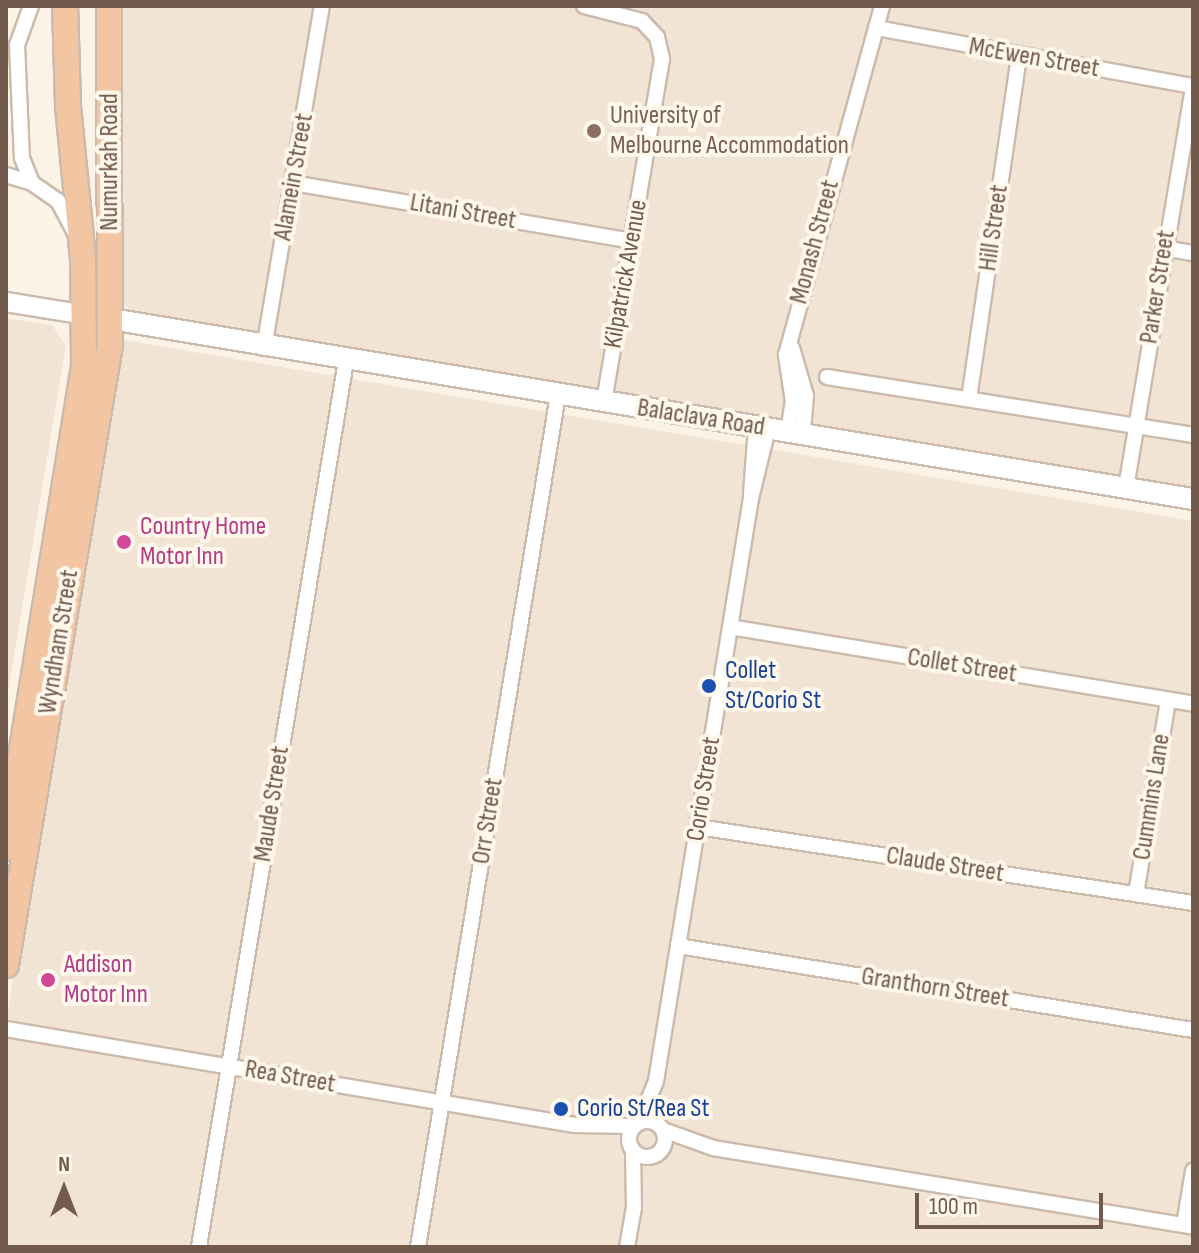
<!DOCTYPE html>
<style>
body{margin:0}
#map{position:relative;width:1199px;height:1253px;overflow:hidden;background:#fbf3e6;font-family:"Sofia Sans Condensed",sans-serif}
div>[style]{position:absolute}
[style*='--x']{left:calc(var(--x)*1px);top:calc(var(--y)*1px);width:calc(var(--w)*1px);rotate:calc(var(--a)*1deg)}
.residential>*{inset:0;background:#f2e4d5}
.roads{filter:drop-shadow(2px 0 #ccbaad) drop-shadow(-2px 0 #ccbaad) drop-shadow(0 2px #ccbaad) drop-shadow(0 -2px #ccbaad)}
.minor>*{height:14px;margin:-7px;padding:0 7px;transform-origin:7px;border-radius:7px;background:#fff}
.minor>.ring{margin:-7px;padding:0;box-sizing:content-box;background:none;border:14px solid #fff;border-radius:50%}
.tertiary>*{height:18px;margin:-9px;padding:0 9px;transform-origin:9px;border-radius:9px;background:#fff}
.secondary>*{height:20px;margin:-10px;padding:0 10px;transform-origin:10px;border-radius:10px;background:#fff}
.trunk>*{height:24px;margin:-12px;padding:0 12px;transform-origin:12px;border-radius:12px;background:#f2c6a2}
.dots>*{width:22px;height:22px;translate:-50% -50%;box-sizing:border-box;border:4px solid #fef7ec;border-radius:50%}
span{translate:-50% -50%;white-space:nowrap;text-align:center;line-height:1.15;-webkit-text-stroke:8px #fef7ec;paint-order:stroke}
.street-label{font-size:26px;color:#725a4c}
.education-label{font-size:26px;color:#785e54}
.left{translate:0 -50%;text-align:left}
.hotel-label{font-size:26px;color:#b23c85}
.transit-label{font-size:26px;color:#164399}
.frame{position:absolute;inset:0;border:8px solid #725a4c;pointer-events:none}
.north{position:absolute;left:24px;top:1149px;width:80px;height:80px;-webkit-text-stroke:6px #fef7ec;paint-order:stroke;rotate:0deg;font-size:22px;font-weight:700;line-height:32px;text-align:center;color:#725a4c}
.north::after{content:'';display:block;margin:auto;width:28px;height:36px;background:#725a4c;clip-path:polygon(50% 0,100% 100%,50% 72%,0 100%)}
.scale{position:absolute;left:915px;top:1193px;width:188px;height:36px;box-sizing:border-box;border:4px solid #725a4c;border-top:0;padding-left:10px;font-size:24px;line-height:28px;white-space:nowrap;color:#725a4c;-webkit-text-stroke:6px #fef7ec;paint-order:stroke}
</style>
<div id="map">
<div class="residential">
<i style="clip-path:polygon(121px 6px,1193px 6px,1193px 490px,136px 314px,121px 302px)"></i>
<i style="clip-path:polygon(6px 318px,52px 325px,66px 346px,6px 703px)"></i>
<i style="clip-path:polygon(111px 338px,1193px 521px,1193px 1247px,6px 1247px,6px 1024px)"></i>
</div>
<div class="roads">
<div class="minor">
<i style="--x:31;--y:6;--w:41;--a:109.7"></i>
<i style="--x:17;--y:45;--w:113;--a:87.5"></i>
<i style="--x:22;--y:158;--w:27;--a:68"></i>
<i style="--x:32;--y:183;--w:32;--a:35"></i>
<i style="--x:58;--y:201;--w:36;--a:62"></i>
<i style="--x:584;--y:6;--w:60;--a:14.5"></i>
<i style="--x:642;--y:21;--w:22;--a:47"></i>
<i style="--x:657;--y:37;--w:23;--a:77"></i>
<i style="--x:662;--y:59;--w:348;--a:99.6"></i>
<i style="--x:876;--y:28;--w:322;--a:10.4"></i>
<i style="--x:6;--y:175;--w:27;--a:17"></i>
<i style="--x:293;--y:183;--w:344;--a:9.7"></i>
<i style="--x:1164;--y:248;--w:29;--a:10"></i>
<i style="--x:264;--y:348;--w:347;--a:-80.4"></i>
<i style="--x:792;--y:348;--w:50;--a:73.7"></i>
<i style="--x:806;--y:396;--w:38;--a:95"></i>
<i style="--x:827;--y:377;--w:371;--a:9"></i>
<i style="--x:969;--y:399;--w:347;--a:-81.7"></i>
<i style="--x:788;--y:432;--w:30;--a:-81"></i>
<i style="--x:793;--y:402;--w:48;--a:-98.5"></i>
<i style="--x:786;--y:355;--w:362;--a:-74.6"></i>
<i style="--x:1126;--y:488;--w:408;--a:-80.5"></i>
<i style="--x:751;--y:494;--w:67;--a:-85.7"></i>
<i style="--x:730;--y:627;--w:469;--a:9.4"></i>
<i style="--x:698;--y:827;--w:501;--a:8.73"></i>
<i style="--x:1136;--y:894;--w:197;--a:-80.6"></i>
<i style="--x:678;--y:946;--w:522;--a:9.26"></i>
<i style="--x:6;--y:1029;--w:577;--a:9.58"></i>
<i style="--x:575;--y:1125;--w:59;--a:1"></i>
<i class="ring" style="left:629px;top:1121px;width:22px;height:22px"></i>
<i style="--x:639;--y:1123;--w:45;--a:-68"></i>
<i style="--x:656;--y:1081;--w:591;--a:-80.74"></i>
<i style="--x:751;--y:498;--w:71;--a:-76.2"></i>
<i style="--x:663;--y:1130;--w:53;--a:19.8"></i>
<i style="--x:713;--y:1148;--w:486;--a:9.3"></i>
<i style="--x:1184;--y:1225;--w:55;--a:-80.5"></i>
<i style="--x:199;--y:1247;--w:898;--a:-80.58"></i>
<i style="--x:418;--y:1247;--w:863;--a:-80.67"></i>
<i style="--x:627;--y:1247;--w:40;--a:-80"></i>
<i style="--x:634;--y:1208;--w:57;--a:-91"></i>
</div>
<div class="tertiary">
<i style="--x:6;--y:302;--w:80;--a:9.3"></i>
</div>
<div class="secondary">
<i style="--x:111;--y:319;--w:1097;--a:9.45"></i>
</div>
<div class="trunk">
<i style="--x:6;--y:848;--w:486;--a:-80.8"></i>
<i style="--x:84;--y:368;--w:109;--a:-90.5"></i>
<i style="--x:83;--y:259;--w:155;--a:-95.6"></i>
<i style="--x:68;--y:105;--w:99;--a:-91.7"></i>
<i style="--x:6;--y:965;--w:629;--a:-80.48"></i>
<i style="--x:110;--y:345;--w:339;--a:-90.2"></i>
</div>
</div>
<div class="dots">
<i style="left:594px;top:131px;background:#8d6e63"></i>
<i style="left:124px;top:542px;background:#d1479c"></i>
<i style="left:709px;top:686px;background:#1a4fb4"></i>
<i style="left:48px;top:980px;background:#d1479c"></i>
<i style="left:561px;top:1109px;background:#1a4fb4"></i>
</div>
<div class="street-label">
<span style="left:1034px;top:58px;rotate:10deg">McEwen Street</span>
<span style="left:110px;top:162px;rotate:-90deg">Numurkah Road</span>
<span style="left:294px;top:177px;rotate:-80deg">Alamein Street</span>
<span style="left:463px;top:212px;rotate:10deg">Litani Street</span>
<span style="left:994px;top:228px;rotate:-82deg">Hill Street</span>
<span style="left:815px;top:242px;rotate:-75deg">Monash Street</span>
<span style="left:626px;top:274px;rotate:-80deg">Kilpatrick Avenue</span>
<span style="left:1158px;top:287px;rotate:-81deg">Parker Street</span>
<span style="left:701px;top:418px;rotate:9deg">Balaclava Road</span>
<span style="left:59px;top:642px;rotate:-81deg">Wyndham Street</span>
<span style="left:962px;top:666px;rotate:9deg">Collet Street</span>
<span style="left:704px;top:789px;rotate:-81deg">Corio Street</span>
<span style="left:1152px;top:797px;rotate:-81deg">Cummins Lane</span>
<span style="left:272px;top:804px;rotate:-81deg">Maude Street</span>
<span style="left:488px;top:821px;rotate:-81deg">Orr Street</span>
<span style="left:945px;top:865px;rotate:9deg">Claude Street</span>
<span style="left:935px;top:988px;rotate:9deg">Granthorn Street</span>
<span style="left:290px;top:1077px;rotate:10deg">Rea Street</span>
</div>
<div class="education-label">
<span class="left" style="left:610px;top:131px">University of<br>Melbourne Accommodation</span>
</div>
<div class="hotel-label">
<span class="left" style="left:140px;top:542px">Country Home<br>Motor Inn</span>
<span class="left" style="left:64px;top:980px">Addison<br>Motor Inn</span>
</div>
<div class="transit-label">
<span class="left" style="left:725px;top:686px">Collet<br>St/Corio St</span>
<span class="left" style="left:577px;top:1109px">Corio St/Rea St</span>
</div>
<div class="frame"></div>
<div class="north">N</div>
<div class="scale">100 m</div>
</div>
